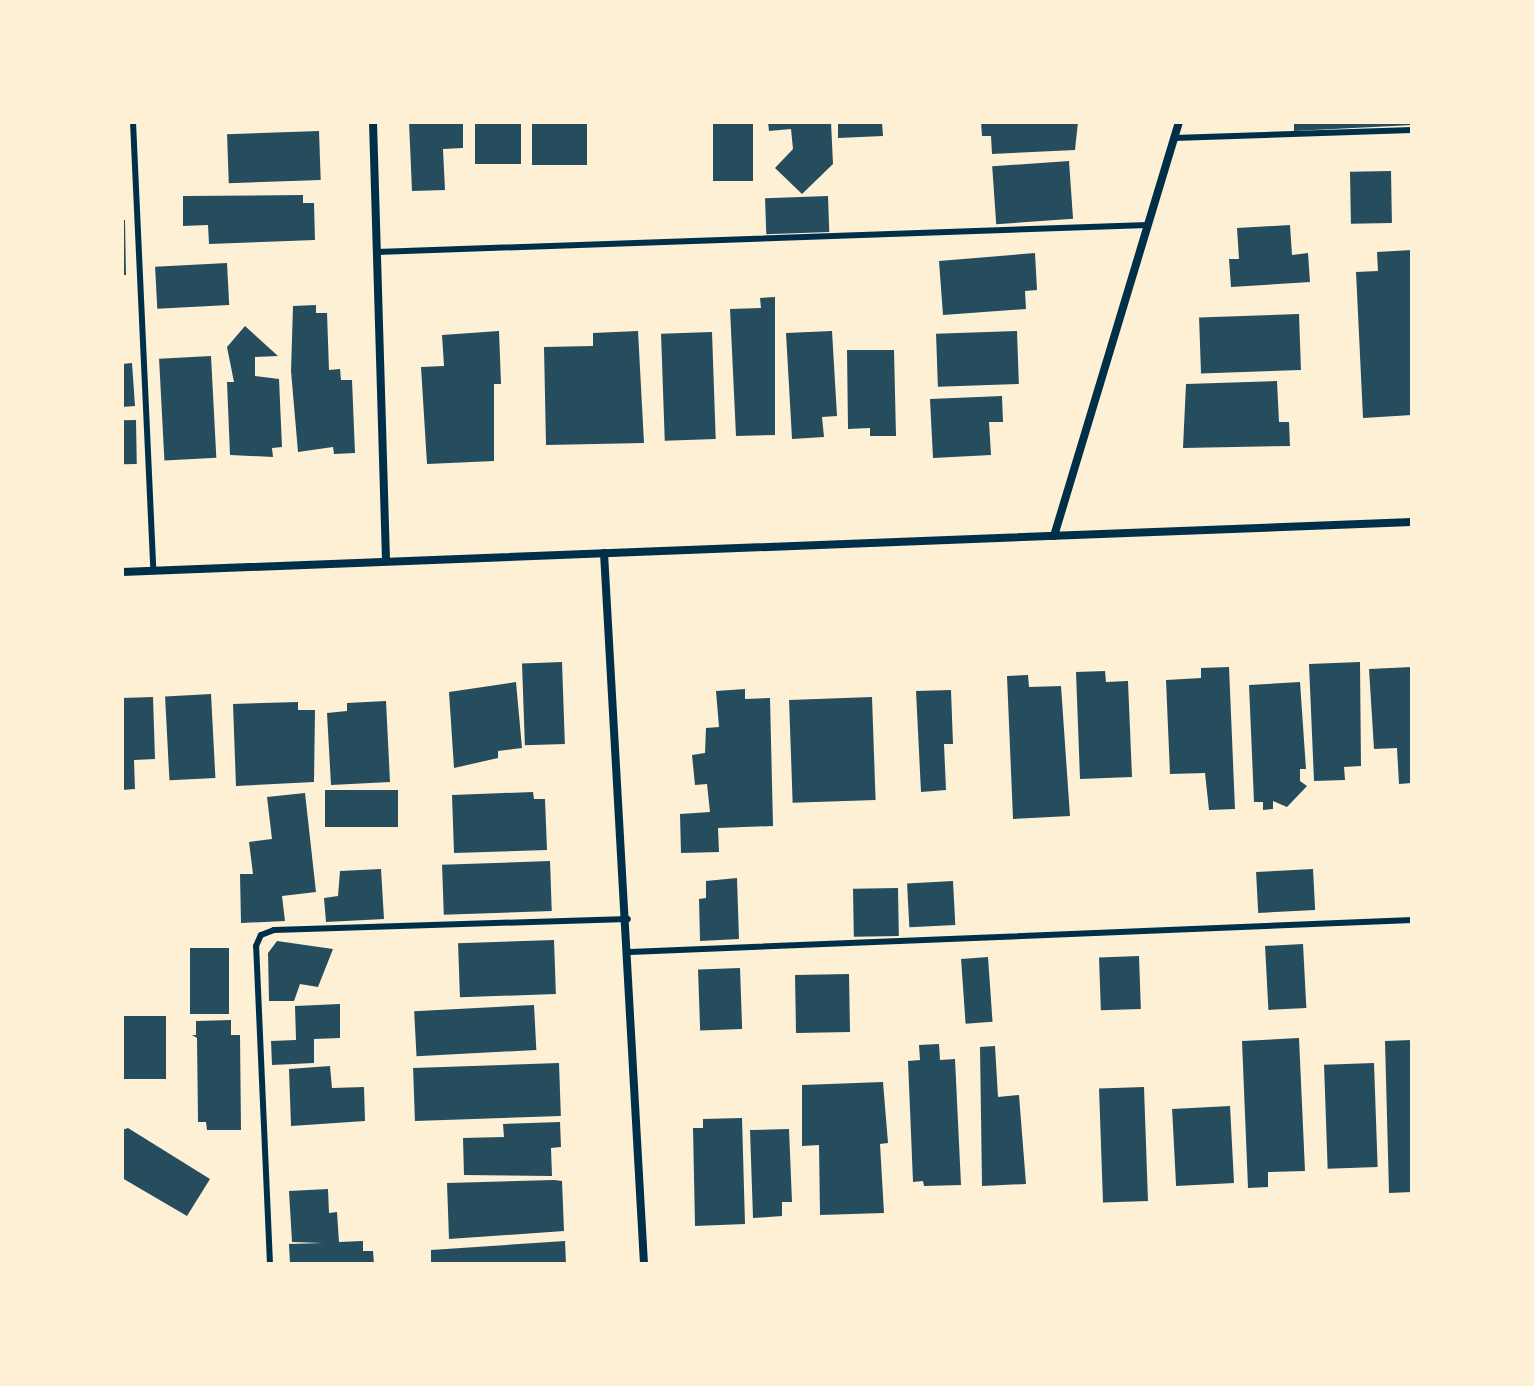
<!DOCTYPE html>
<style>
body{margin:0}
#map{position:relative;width:1534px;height:1386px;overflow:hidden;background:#fdf0d5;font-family:"PT Sans",sans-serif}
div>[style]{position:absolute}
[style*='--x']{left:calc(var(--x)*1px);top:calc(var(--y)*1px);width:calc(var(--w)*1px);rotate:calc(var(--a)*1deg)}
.building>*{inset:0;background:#264d5e;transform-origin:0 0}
.service>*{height:6px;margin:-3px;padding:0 3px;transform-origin:3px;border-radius:3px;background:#003049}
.minor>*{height:8px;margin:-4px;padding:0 4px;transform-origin:4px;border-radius:4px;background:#003049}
span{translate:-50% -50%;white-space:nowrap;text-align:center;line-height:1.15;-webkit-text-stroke:8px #fdf0d5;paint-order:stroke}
.frame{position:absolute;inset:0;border:124px solid #fdf0d5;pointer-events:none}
</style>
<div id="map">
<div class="building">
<i style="clip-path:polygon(409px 122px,463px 122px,463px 148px,443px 149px,445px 190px,412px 191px)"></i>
<i style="left:475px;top:122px;width:46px;height:42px"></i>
<i style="left:532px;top:122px;width:55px;height:43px"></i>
<i style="left:713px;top:122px;width:40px;height:59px"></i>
<i style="clip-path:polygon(768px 122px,831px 122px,833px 164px,802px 194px,775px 168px,793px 149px,791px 129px,769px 131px)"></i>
<i style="clip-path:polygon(838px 122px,882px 122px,883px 136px,838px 138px)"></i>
<i style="clip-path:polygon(981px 122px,1078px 122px,1075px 150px,992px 154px,991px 136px,982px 136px)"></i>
<i style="clip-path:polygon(1294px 122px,1412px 122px,1412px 125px,1294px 131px)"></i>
<i style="left:319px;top:131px;width:49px;height:92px;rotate:88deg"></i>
<i style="left:1069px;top:161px;width:58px;height:77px;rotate:86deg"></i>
<i style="left:1391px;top:171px;width:52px;height:41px;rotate:89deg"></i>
<i style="clip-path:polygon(303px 195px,303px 203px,314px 203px,315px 240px,209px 244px,208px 225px,183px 226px,183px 196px)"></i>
<i style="left:828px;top:196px;width:36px;height:63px;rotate:88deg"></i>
<i style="clip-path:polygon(122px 220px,125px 220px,126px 275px,122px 275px)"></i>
<i style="clip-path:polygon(1290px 225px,1292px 255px,1308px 253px,1310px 282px,1231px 287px,1229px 259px,1239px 259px,1237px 228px)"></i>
<i style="clip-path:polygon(1412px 250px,1412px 415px,1363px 418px,1356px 272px,1378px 271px,1377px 252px)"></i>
<i style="clip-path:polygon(1035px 253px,1037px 290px,1025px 291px,1026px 309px,943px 315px,939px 261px)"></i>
<i style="left:227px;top:263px;width:42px;height:72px;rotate:87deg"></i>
<i style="clip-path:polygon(775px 297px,775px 435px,736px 436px,730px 309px,761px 308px,760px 298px)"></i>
<i style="clip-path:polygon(316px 305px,316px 313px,327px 313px,329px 370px,340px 369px,341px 380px,352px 380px,355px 453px,334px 454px,333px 447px,298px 452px,291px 371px,293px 306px)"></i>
<i style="left:1299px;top:314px;width:56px;height:100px;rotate:88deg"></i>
<i style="clip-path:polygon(245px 326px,278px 356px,255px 357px,255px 376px,279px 379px,282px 447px,272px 448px,273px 457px,230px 455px,227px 382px,234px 382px,227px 347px)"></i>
<i style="clip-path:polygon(499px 331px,501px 384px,494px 384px,494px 461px,427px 464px,421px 367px,444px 366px,442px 335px)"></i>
<i style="clip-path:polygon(638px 331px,644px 443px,546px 445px,544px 347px,593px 346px,593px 333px)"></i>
<i style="clip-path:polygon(832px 331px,837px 416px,822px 417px,824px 437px,792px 439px,786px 333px)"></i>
<i style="left:1017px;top:331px;width:53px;height:81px;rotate:88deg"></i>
<i style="left:712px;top:332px;width:107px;height:51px;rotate:88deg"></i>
<i style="clip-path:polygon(847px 350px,894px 350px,896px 436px,870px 436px,870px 428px,848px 429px)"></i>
<i style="left:211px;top:356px;width:102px;height:52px;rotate:87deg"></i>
<i style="clip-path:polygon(132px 363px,135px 406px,122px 407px,122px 364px)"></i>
<i style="clip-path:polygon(1277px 381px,1279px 422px,1289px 422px,1290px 446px,1183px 448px,1186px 384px)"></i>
<i style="clip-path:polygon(1002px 396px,1003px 422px,989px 422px,991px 455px,933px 458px,930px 399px)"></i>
<i style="left:136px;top:420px;width:44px;height:14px;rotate:89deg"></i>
<i style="left:562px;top:662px;width:82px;height:40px;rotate:88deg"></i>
<i style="clip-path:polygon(1360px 662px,1361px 766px,1344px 767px,1345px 780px,1314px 781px,1309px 664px)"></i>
<i style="clip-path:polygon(1229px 667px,1235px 809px,1209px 810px,1205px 773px,1170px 774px,1166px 680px,1201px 678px,1201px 668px)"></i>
<i style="clip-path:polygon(1412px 667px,1412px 783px,1399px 784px,1397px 748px,1374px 749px,1369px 669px)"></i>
<i style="clip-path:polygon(1105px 671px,1106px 682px,1128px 681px,1132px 777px,1080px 779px,1076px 672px)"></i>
<i style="clip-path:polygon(1028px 675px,1029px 687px,1061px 686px,1070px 816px,1013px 819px,1007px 676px)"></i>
<i style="clip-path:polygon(516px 682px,522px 748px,498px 751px,498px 758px,454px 768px,449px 692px)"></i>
<i style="clip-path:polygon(1300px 682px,1306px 769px,1300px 769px,1300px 781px,1307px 786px,1287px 807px,1273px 801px,1273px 809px,1263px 810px,1263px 802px,1254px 802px,1249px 685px)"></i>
<i style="clip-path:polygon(745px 689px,745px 699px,770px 698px,773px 826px,718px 828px,719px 852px,681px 853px,680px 814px,710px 812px,707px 784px,695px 785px,692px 755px,705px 753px,706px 728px,719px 727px,716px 691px)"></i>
<i style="clip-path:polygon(951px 690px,953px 744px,944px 744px,946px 790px,921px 792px,916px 691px)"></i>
<i style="left:211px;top:694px;width:84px;height:46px;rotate:87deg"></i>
<i style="clip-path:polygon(153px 697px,155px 759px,134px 760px,135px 789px,122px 790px,122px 698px)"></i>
<i style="left:872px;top:697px;width:103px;height:83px;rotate:88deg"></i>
<i style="clip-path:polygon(386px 701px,390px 782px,331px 785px,327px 713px,347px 711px,347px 703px)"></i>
<i style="clip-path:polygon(298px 702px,298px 710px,315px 710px,314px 782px,236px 786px,233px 704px)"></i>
<i style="left:398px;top:790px;width:37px;height:73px;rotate:90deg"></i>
<i style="clip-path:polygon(533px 792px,534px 799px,545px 799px,547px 850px,454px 853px,452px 795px)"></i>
<i style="clip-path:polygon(305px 793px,316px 892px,282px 896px,285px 921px,241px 923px,240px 874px,253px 874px,249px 842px,272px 839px,267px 797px)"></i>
<i style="left:550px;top:861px;width:50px;height:108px;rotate:88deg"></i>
<i style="clip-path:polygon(381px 869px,384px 919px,326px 922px,324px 898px,338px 896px,340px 871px)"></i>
<i style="left:1313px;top:869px;width:41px;height:57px;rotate:87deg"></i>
<i style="clip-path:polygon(737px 878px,739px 939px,700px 941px,699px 899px,706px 898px,706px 881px)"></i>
<i style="left:953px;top:881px;width:44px;height:46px;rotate:87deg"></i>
<i style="left:898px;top:888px;width:48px;height:45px;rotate:89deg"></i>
<i style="left:554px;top:940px;width:54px;height:96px;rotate:88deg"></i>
<i style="clip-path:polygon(277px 941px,333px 949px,318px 987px,300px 984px,294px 1001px,269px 1001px,268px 953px)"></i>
<i style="left:1303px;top:944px;width:64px;height:38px;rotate:87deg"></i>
<i style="left:190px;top:948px;width:39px;height:66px"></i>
<i style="left:1139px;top:956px;width:53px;height:40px;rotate:88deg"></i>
<i style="left:988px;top:957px;width:65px;height:27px;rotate:86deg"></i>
<i style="left:740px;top:968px;width:61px;height:42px;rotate:88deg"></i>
<i style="left:849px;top:974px;width:58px;height:54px;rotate:89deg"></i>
<i style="clip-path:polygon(340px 1004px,340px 1038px,314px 1039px,314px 1063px,272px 1065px,271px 1041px,296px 1040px,295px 1006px)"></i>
<i style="left:534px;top:1005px;width:45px;height:120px;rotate:87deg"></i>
<i style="left:122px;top:1016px;width:44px;height:63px"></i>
<i style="clip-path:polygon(231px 1020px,231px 1035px,240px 1035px,241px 1130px,207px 1130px,206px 1122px,198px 1122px,197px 1038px,192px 1035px,196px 1035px,196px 1021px)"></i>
<i style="clip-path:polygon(1299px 1038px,1305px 1171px,1268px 1172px,1268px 1187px,1248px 1188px,1242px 1041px)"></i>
<i style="clip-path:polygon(1412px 1040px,1412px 1192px,1389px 1193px,1385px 1041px)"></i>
<i style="clip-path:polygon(939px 1044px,940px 1060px,955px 1059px,961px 1185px,924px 1186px,923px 1181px,913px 1182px,908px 1061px,920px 1060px,919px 1045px)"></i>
<i style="clip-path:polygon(995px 1046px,998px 1097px,1019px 1095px,1026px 1184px,982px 1186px,980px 1047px)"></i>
<i style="left:559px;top:1063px;width:53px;height:146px;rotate:88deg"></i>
<i style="left:1374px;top:1063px;width:104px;height:50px;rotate:88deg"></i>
<i style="clip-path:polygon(330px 1066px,332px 1088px,364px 1087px,365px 1121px,291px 1126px,289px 1069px)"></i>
<i style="clip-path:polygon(883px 1082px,888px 1143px,880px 1144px,884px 1213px,820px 1215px,819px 1145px,802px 1146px,802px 1085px)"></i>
<i style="left:1144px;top:1087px;width:114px;height:45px;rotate:88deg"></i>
<i style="left:1230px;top:1106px;width:77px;height:58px;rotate:87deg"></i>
<i style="clip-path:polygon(742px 1118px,745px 1224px,695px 1226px,693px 1128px,703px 1128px,703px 1119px)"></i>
<i style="clip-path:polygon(560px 1122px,561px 1147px,551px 1148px,552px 1176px,464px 1175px,463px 1138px,504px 1137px,503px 1124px)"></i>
<i style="clip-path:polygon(128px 1128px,210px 1179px,187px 1216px,122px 1178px,122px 1130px)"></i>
<i style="clip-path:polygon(789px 1129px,792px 1202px,782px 1202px,782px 1216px,753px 1218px,750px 1130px)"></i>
<i style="clip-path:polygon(554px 1180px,562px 1181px,564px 1231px,449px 1239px,447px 1183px)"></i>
<i style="clip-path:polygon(328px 1189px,329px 1213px,337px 1212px,339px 1242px,363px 1241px,363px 1251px,373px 1251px,374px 1264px,290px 1264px,289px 1244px,323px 1243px,292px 1242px,289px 1191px)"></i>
<i style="clip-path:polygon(565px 1241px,566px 1264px,431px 1264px,431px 1250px)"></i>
</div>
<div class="service">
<i style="--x:133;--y:122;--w:448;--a:87.4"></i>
<i style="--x:1174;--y:138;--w:238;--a:-1.9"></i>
<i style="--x:377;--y:252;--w:771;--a:-2.01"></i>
<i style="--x:630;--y:952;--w:783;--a:-2.34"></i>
<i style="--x:270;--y:1264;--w:318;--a:-92.5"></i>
<i style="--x:256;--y:946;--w:12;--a:-66"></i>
<i style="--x:261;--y:935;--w:14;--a:-21"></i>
<i style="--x:274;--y:930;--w:354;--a:-1.8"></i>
</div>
<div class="minor">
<i style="--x:373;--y:122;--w:439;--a:88.3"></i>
<i style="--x:1054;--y:536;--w:432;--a:-73.2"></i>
<i style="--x:604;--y:553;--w:712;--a:86.78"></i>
<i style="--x:122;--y:572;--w:1291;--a:-2.22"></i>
</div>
<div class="frame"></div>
</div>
